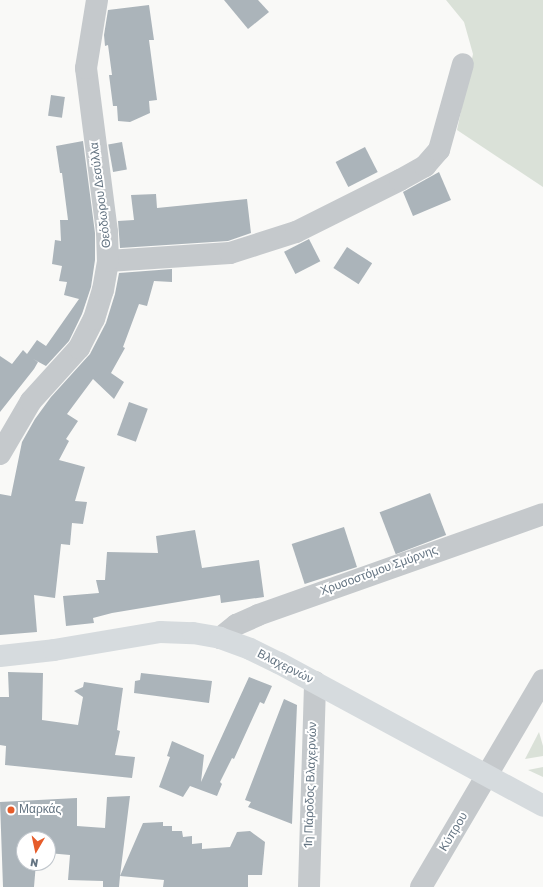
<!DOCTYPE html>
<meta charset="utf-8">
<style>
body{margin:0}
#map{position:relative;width:543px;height:887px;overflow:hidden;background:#f9f9f7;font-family:Rubik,sans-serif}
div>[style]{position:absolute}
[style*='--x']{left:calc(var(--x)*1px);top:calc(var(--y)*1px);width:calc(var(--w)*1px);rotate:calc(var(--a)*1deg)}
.green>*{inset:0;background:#dae1d8}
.building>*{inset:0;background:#abb4ba;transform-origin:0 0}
.minor>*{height:22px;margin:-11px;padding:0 11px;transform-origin:11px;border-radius:11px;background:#c5c9cc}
.major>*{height:22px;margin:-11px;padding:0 11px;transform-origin:11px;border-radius:11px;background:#d6dbde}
.dots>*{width:11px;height:11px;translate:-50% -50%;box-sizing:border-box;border:2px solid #fff;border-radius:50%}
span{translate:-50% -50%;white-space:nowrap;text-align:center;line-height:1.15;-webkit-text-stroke:4px #fff;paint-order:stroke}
.street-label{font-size:12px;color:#647482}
.poi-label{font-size:12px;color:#647482}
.left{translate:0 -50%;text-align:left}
.north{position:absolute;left:16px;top:831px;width:40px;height:40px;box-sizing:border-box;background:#fff;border:1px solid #c1c7cd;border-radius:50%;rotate:189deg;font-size:11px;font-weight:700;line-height:16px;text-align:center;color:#647482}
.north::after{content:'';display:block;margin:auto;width:14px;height:18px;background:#e65c2a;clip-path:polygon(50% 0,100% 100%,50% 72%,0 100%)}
</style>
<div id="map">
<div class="green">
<i style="clip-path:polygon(446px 0,543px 0,543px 187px,457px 130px,473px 54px,464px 22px)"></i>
<i style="clip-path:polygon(539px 732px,543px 746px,543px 756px,525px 759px)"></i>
<i style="clip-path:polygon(543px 767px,543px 777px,528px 770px)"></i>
</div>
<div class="building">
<i style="clip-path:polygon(224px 0,258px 0,269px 12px,248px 29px)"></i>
<i style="clip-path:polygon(149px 5px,154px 40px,149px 40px,157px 100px,149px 101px,150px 113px,130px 122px,118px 121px,117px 106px,113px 106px,109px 75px,112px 75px,108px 45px,105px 46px,104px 35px,108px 10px)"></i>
<i style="left:51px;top:95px;width:14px;height:21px;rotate:8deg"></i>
<i style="clip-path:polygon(83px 141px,95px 233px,95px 260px,91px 287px,82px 314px,69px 341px,46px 366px,33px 359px,38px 362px,34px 369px,0 412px,0 356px,12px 364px,23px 350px,27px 354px,37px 340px,46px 346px,79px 299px,64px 295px,67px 282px,59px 281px,62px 266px,52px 264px,55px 240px,61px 241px,60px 220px,68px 220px,62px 173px,60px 173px,56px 146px)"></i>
<i style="left:122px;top:142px;width:28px;height:14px;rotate:80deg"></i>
<i style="left:365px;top:147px;width:28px;height:33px;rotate:63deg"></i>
<i style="clip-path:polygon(439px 172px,451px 200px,413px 216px,403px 192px)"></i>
<i style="clip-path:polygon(156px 194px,157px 208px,247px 199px,251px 233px,228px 241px,120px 248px,118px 221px,134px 220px,131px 195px)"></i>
<i style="left:309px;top:239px;width:25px;height:28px;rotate:63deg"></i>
<i style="left:347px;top:247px;width:30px;height:25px;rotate:33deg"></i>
<i style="clip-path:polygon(172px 269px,172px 282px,154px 281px,147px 306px,139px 304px,123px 347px,125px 348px,111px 373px,124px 382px,114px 399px,93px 379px,67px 414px,78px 421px,66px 439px,69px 441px,59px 460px,85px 467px,75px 501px,87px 502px,83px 524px,72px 523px,70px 545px,61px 544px,55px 598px,34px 595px,37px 632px,0 635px,0 494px,11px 496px,22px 442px,35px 419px,51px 397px,90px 354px,106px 323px,115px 294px,119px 273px)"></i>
<i style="left:129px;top:402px;width:20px;height:35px;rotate:20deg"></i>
<i style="left:430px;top:493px;width:45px;height:54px;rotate:69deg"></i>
<i style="left:344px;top:527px;width:42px;height:55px;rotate:72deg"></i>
<i style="clip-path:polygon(195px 530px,202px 568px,259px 560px,264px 597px,221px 603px,220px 595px,112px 613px,93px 618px,94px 623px,66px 626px,63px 596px,99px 593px,96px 580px,105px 580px,107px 552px,158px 553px,156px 536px)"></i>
<i style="clip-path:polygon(8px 672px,43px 673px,42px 720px,78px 725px,83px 697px,74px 691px,83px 687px,84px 682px,123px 688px,117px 730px,120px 731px,115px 755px,135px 757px,132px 778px,5px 765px,6px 746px,0 745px,0 697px,9px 697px)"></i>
<i style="clip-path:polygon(141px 673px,212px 681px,209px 703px,134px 693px,135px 681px,140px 680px)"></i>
<i style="clip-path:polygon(249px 677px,272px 686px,264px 704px,260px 702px,234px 759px,232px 758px,220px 782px,222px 784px,217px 796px,190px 786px,183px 797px,159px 787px,170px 757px,167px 756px,172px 741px,204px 755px,201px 782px)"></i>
<i style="clip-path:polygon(284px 699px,297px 705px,292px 824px,248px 807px,251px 802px,245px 800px)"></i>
<i style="clip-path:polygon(130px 796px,120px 876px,143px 823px,163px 822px,163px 826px,172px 826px,172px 831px,182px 831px,183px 837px,192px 836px,192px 844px,202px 843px,202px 849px,230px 847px,237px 832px,250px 831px,265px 842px,262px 875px,248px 875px,248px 887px,163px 887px,164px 880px,120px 876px,119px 887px,103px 887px,103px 881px,68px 880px,70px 855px,48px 853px,48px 839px,24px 839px,24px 863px,36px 863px,34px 887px,3px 887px,0 802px,77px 798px,77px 826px,105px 828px,107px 797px)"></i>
</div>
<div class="minor">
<i style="--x:108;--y:261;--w:122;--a:-3.8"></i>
<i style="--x:230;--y:253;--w:69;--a:-17.7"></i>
<i style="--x:296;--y:232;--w:116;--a:-26.6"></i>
<i style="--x:400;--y:180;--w:29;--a:-29"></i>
<i style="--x:425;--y:166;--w:21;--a:-49"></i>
<i style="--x:439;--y:150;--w:89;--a:-74.4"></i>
<i style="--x:0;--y:454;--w:61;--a:-59.7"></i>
<i style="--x:31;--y:401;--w:72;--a:-47.8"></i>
<i style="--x:79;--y:348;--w:33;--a:-63"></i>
<i style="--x:94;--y:319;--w:30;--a:-73"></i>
<i style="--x:103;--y:290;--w:29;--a:-80"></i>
<i style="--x:108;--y:261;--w:29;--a:-92"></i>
<i style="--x:107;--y:232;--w:165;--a:-97.3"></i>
<i style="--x:86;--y:68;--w:69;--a:-80.8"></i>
<i style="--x:220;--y:638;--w:21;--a:-39"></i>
<i style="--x:236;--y:625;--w:24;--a:-24"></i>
<i style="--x:258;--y:615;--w:302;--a:-19.5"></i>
<i style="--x:309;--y:887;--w:205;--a:-88.3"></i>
<i style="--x:421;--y:887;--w:240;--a:-59.5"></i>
</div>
<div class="major">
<i style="--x:0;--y:656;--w:54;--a:-6.3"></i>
<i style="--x:54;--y:650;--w:108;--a:-9.6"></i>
<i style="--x:160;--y:632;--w:33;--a:2"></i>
<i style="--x:193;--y:633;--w:27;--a:10"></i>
<i style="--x:220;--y:638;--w:32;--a:20"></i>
<i style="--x:250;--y:649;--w:32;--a:26"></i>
<i style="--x:279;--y:663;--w:300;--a:28.4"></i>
</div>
<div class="dots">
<i style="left:11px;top:810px;background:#e65c2a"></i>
</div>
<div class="street-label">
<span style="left:101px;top:195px;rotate:-97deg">Θεόδωρου Δεσύλλα</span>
<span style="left:379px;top:571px;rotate:-20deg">Χρυσοστόμου Σμύρνης</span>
<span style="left:285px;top:667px;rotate:27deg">Βλαχερνών</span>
<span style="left:311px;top:785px;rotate:-88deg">1η Πάροδος Βλαχερνών</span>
<span style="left:454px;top:832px;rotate:-59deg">Κύπρου</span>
</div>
<div class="poi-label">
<span class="left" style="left:19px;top:810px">Μαρκάς</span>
</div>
<div class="north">N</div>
</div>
